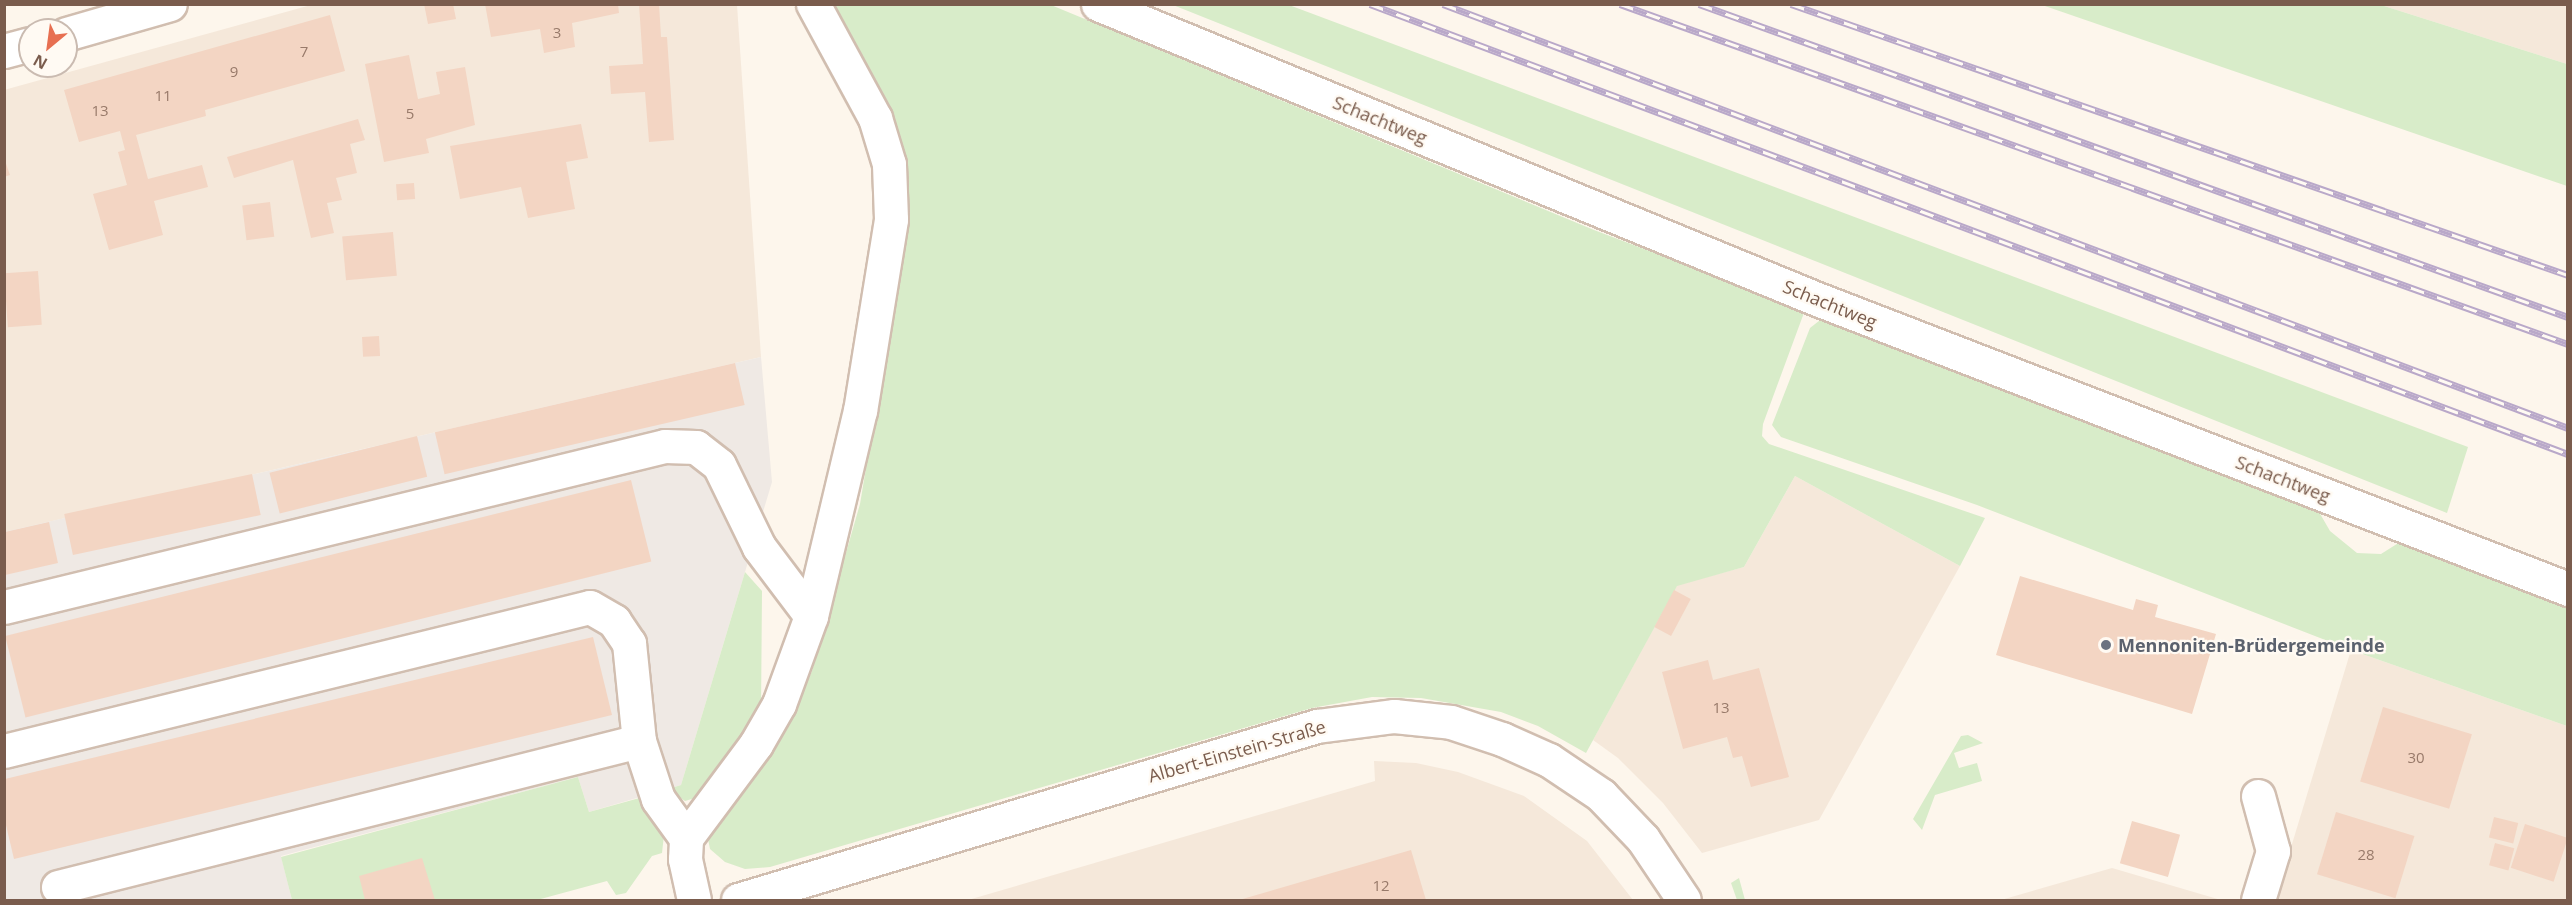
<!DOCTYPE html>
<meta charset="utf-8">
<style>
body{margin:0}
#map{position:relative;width:2572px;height:905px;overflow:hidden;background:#fdf6ec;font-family:"Open Sans",sans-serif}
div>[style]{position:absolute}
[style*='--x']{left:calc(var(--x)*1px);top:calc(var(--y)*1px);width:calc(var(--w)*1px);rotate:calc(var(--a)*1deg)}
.residential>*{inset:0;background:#f5e8da}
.industrial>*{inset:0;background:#efe9e4}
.green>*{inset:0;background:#d8ecc9}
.building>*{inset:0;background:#f3d5c3;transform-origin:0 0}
.roads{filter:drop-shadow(2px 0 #d1beb0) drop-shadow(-2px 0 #d1beb0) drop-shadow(0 2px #d1beb0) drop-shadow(0 -2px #d1beb0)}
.minor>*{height:33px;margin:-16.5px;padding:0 16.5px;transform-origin:16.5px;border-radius:16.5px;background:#fff}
.rail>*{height:7px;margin-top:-3.5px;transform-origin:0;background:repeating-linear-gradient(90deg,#fffaf3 0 14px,#b9a8c9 0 28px);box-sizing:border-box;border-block:2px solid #b9a8c9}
.dots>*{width:16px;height:16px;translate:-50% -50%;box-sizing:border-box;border:3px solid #fffaf3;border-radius:50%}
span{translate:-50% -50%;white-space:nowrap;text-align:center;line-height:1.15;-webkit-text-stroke:4.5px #fffaf3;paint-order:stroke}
.number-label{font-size:15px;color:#987a6a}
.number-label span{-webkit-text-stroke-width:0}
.street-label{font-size:18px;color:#7a5c4d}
.worship-label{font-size:18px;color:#5b616d;font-weight:700}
.left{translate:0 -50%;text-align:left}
.frame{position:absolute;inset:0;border:6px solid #7a5c4d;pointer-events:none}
.north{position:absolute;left:18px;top:18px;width:60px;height:60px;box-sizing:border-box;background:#fffaf3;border:2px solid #cabbb1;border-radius:50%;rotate:209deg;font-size:16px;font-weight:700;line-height:24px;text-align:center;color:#7a5c4d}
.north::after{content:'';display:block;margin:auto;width:21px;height:27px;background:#e76f51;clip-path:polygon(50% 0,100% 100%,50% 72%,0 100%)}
</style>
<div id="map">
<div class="residential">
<i style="clip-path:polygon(311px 5px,737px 5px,761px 357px,5px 532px,4px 90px)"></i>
<i style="clip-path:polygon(2381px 5px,2567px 5px,2567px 64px)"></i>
<i style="clip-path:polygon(1795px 476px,1960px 566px,1819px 820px,1702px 853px,1663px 803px,1618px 758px,1593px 740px,1677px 585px,1744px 567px)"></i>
<i style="clip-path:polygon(2351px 650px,2567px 726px,2567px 900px,2275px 900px)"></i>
<i style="clip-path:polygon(1374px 761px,1416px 763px,1458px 772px,1524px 796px,1587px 841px,1633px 900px,968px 900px,1375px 781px)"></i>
<i style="clip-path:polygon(2112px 868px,2221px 900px,2001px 900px)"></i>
</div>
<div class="industrial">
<i style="clip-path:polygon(761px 357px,772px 482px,681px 785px,589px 812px,578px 777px,281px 856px,292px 900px,5px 900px,4px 532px)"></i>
</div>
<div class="green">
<i style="clip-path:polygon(832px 5px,1051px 5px,1594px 230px,1805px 310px,1763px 424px,1762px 436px,1769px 444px,1985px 518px,1960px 566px,1795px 476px,1744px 567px,1677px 586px,1586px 753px,1538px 726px,1501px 712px,1421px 698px,1372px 697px,1312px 708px,770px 867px,745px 869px,725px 862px,710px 849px,708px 839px,787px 729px,812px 671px,860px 504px,904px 241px,907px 192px,903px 148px,877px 83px)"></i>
<i style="clip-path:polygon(1173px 5px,1289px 5px,2468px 447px,2447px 513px)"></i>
<i style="clip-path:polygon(2042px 5px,2381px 5px,2567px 64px,2567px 186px)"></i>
<i style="clip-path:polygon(1824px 317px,2271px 487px,2319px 512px,2330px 531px,2357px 553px,2381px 554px,2400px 542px,2423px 547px,2567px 603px,2567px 726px,2351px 650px,1977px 505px,1781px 437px,1772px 425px,1810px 328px)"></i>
<i style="clip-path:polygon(745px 572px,762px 591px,761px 713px,735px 752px,695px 798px,685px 801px,668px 789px,681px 785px)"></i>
<i style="clip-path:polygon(1968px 735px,1983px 743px,1954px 753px,1959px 768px,1977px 763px,1982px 781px,1935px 795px,1922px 830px,1913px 819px,1961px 736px)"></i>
<i style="clip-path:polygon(578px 777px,589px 812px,643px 797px,664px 835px,662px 853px,652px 856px,626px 893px,616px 895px,607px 881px,537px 900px,292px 900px,281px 857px)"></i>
<i style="clip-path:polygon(1739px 878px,1745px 900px,1737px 900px,1731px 883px)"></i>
</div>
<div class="building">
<i style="clip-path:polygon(424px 4px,453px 4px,456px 19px,428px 24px)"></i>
<i style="clip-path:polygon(485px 4px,618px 4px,619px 13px,572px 23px,575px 47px,544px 53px,540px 29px,491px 37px)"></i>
<i style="clip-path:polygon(639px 4px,659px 4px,661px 37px,667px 37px,674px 140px,649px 142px,645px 92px,611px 94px,609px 66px,643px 64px)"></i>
<i style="clip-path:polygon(330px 15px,345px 71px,205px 110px,206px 116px,136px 135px,148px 179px,202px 165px,208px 187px,154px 201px,163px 235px,109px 250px,93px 194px,127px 185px,118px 152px,125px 150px,120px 131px,79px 142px,64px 90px)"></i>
<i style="clip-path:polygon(409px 55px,418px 99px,440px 94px,436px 72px,465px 67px,475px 125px,426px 139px,429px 153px,384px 162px,365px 64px)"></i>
<i style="clip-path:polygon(358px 119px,365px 140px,350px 144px,357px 173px,336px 178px,342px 200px,327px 203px,334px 233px,311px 238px,293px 160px,234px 178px,227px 157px)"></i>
<i style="clip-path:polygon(581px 124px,588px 158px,566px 162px,575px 209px,528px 218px,521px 187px,460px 199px,450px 146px)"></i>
<i style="clip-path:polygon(4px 158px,10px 175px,4px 177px)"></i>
<i style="left:414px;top:183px;width:16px;height:18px;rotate:86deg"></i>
<i style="left:270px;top:202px;width:35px;height:28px;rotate:83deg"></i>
<i style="left:393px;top:232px;width:44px;height:51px;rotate:85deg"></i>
<i style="left:38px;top:271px;width:54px;height:34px;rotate:86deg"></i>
<i style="left:379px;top:336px;width:20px;height:17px;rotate:87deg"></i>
<i style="left:735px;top:363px;width:43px;height:308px;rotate:77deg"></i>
<i style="left:417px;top:436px;width:42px;height:152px;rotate:76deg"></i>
<i style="left:252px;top:474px;width:42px;height:192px;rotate:78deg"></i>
<i style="left:631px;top:480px;width:84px;height:645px;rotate:76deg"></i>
<i style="clip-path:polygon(49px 522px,58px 563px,5px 575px,5px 532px)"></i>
<i style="clip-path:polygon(2020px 576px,2133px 610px,2136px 599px,2158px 605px,2155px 617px,2216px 634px,2192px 714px,1996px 655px)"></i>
<i style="left:1674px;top:590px;width:19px;height:42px;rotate:28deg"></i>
<i style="clip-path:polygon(593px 637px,612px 715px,14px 859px,5px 821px,5px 779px)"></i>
<i style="clip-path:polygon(1708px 660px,1713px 680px,1759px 668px,1789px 777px,1751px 787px,1742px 756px,1733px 758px,1727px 737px,1683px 749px,1662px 672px)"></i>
<i style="left:2383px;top:707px;width:93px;height:78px;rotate:17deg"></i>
<i style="left:2336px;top:812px;width:82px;height:65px;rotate:17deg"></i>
<i style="left:2494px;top:817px;width:25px;height:21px;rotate:14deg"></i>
<i style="left:2132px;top:821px;width:50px;height:44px;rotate:16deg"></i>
<i style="left:2525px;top:824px;width:45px;height:46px;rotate:18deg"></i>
<i style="left:2495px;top:843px;width:20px;height:23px;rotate:15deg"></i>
<i style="clip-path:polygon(1411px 850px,1426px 900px,1239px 900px)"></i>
<i style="clip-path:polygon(422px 858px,435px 900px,365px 900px,359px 876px)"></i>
</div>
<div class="roads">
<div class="minor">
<i style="--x:1098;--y:4;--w:777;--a:22.31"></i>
<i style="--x:1817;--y:299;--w:805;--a:21.11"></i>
<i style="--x:66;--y:34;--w:108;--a:-16.1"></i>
<i style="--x:4;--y:51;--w:27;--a:-15"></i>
<i style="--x:4;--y:607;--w:680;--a:-13.69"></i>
<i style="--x:665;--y:446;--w:31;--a:2"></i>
<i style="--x:696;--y:447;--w:29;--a:38"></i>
<i style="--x:719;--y:465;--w:91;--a:64"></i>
<i style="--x:759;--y:547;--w:86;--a:53"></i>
<i style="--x:4;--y:751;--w:603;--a:-13.81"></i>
<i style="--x:590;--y:607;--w:28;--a:30"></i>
<i style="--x:614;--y:621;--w:27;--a:56"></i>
<i style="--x:629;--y:643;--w:99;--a:84.2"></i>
<i style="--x:639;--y:741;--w:61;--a:71.9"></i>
<i style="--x:658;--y:799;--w:48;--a:54.3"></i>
<i style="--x:2258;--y:796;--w:57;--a:74.7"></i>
<i style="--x:2273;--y:851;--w:51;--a:107"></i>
<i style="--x:58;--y:887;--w:599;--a:-14.11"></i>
<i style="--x:694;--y:900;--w:42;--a:-102.4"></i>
<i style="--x:685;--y:859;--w:21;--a:-87"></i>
<i style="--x:686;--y:838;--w:117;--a:-53.3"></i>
<i style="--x:756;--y:744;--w:46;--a:-60.1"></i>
<i style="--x:779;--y:704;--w:94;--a:-70"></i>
<i style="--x:811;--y:616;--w:211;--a:-76.6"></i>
<i style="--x:860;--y:411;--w:194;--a:-80.8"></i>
<i style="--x:891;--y:219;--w:55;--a:-92.1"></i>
<i style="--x:889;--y:164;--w:48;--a:-106.9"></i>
<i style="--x:875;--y:118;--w:130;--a:-118.5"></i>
<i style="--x:738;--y:900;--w:605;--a:-16.73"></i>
<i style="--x:1317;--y:726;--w:78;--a:-7.4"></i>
<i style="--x:1394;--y:716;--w:57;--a:6"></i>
<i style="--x:1451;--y:722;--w:54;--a:18.4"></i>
<i style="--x:1502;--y:739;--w:51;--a:24.1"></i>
<i style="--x:1549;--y:760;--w:63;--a:33.9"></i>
<i style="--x:1601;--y:795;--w:61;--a:46.3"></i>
<i style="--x:1643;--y:839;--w:73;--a:56.1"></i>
</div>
</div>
<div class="rail">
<i style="--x:1370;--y:4;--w:1280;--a:20.59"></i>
<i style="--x:1443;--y:4;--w:1202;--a:20.65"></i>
<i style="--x:1620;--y:4;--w:1007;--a:19.73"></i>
<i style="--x:1699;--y:4;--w:924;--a:19.81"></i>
<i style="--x:1791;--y:4;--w:823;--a:19.23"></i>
</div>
<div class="dots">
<i style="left:2106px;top:645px;background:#6b7280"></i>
</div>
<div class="number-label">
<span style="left:557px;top:33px">3</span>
<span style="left:304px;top:52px">7</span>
<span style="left:234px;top:72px">9</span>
<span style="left:163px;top:96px">11</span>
<span style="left:100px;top:111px">13</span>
<span style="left:410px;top:114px">5</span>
<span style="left:1721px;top:708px">13</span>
<span style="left:2416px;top:758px">30</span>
<span style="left:2366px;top:855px">28</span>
<span style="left:1381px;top:886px">12</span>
</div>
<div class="street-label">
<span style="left:1380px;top:120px;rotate:22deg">Schachtweg</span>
<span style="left:1830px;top:304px;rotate:22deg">Schachtweg</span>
<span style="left:2283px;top:479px;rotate:21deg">Schachtweg</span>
<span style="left:1237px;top:751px;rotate:-16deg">Albert-Einstein-Straße</span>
</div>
<div class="worship-label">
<span class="left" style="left:2118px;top:645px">Mennoniten-Brüdergemeinde</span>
</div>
<div class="frame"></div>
<div class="north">N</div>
</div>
